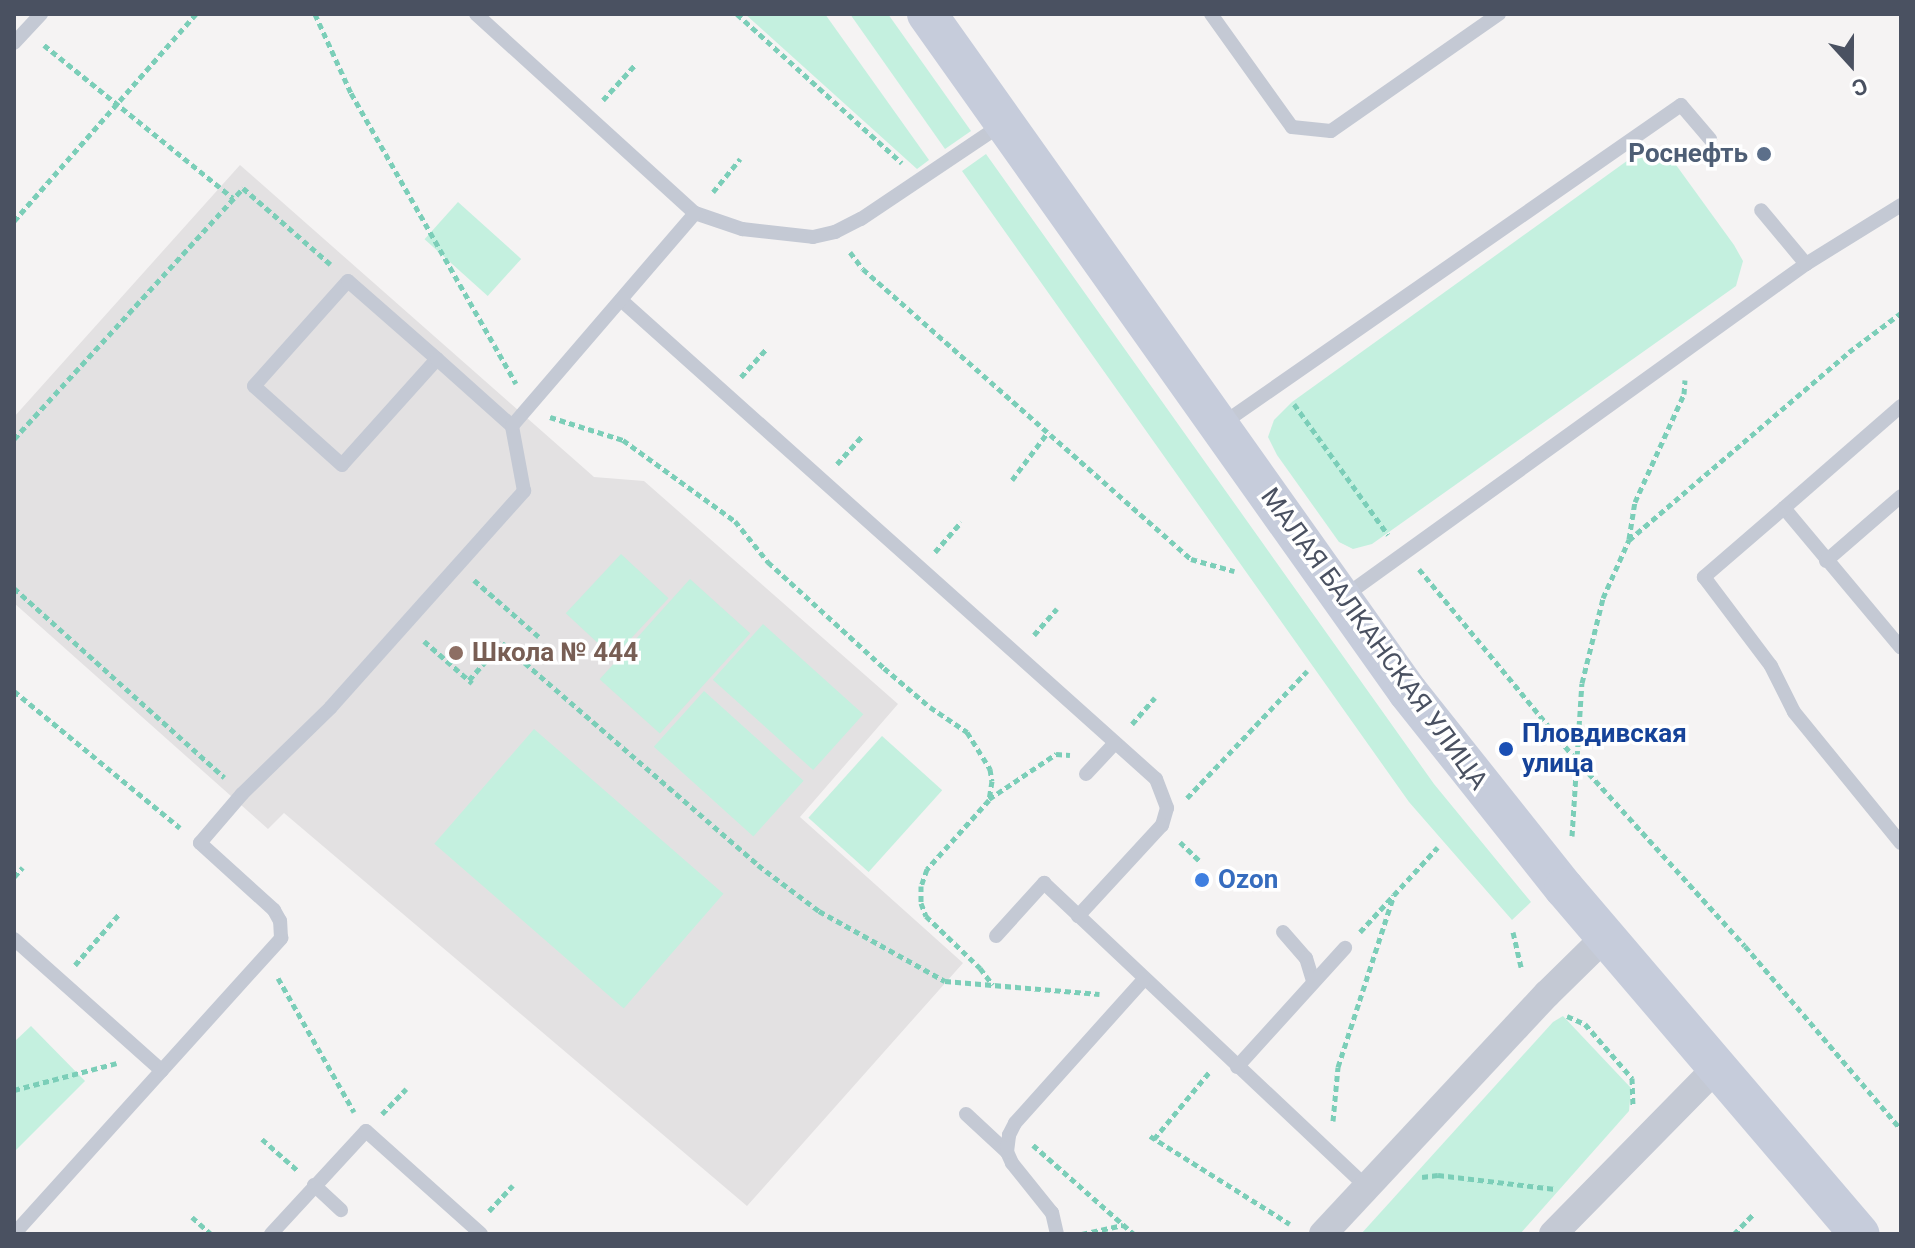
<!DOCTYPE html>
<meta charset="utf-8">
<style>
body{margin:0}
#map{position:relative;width:1915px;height:1248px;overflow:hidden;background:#f5f3f3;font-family:Roboto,sans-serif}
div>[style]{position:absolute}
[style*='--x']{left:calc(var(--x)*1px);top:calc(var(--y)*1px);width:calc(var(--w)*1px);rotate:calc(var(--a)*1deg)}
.education>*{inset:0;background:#e3e1e2}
.green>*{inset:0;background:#c4f0df;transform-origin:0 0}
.path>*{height:5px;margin-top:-2.5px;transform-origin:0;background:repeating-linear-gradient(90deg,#7bceb8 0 6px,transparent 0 10px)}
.lane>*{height:14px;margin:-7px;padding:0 7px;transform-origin:7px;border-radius:7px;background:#c4c9d4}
.street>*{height:28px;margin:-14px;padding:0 14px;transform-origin:14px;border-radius:14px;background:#c4c9d4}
.secondary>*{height:40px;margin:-20px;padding:0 20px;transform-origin:20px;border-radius:20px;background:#c6ccdb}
.dots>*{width:22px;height:22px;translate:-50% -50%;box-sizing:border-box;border:4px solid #fff;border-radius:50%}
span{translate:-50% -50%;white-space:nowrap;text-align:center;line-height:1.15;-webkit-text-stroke:7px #fff;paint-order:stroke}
.service-label{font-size:26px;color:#4e5e75;font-weight:700}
.right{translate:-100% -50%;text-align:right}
.street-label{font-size:26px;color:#4a5161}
.education-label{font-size:26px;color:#785e54;font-weight:700}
.left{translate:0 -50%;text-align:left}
.transit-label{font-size:26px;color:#164399;font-weight:700}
.shop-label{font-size:26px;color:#366cbe;font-weight:700}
.frame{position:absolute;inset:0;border:16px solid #4a5161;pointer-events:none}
.north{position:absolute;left:1811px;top:24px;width:80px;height:80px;-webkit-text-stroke:6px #fff;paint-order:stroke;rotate:159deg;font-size:22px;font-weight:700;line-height:32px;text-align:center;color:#4a5161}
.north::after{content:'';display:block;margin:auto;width:28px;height:36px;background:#4a5161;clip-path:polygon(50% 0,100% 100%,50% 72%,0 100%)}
</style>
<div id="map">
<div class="education">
<i style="clip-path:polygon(240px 165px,594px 477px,644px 481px,898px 704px,800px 817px,963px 963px,747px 1206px,284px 813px,268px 829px,14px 603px,14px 417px)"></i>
</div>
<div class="green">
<i style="clip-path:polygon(745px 14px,825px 14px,929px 160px,917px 169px)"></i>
<i style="clip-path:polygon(850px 14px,888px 14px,971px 131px,945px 149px)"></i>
<i style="clip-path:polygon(1651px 151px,1671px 158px,1734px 245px,1743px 261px,1736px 286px,1372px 544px,1353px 549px,1339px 542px,1277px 455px,1268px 437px,1274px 420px,1292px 402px,1631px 158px)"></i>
<i style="clip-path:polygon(986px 154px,1434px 784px,1531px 902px,1512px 920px,1409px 802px,962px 171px)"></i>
<i style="left:458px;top:202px;width:85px;height:50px;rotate:42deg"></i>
<i style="left:621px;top:554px;width:65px;height:81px;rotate:43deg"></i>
<i style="left:690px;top:579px;width:81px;height:135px;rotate:42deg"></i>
<i style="left:763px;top:624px;width:135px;height:75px;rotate:42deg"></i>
<i style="left:704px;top:691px;width:134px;height:75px;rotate:42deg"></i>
<i style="left:534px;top:729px;width:251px;height:152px;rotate:41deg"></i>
<i style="left:882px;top:736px;width:81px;height:110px;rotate:42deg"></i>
<i style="clip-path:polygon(1563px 1016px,1631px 1088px,1629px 1111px,1520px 1234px,1361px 1234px,1553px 1022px)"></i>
<i style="clip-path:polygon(31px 1026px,85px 1081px,14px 1152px,14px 1042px)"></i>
</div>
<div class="path">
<i style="--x:315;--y:14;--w:87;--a:65.5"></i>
<i style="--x:351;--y:93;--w:334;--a:60.4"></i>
<i style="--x:737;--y:14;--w:222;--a:42.1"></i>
<i style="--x:44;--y:45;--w:243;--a:39"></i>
<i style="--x:603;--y:100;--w:47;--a:-47.6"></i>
<i style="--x:713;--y:192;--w:43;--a:-50.7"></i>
<i style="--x:14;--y:221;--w:276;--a:-48.7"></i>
<i style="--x:850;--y:252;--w:21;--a:53"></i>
<i style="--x:863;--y:269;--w:438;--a:41.5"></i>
<i style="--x:1191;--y:559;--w:45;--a:15.6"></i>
<i style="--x:741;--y:377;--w:39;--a:-48"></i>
<i style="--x:1294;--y:404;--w:161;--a:54.3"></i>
<i style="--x:550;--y:417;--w:77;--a:17.5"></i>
<i style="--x:623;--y:440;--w:138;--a:35.9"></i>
<i style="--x:735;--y:521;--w:53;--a:51.2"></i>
<i style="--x:768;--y:562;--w:157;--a:42.4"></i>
<i style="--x:884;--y:668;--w:60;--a:40.3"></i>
<i style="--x:930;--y:707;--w:45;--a:34"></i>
<i style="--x:967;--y:732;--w:44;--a:58.1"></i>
<i style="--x:990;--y:769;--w:12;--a:81"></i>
<i style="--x:992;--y:781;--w:19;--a:99"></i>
<i style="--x:989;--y:800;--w:93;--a:131.9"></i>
<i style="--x:927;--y:869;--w:18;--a:109"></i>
<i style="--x:921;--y:886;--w:17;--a:90"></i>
<i style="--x:921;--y:903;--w:14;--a:69"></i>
<i style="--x:926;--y:916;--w:75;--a:43.9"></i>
<i style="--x:980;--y:968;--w:21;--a:53"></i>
<i style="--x:14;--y:439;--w:340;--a:-47.6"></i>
<i style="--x:243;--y:188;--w:116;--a:41.1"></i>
<i style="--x:837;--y:464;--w:39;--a:-48"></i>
<i style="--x:1012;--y:480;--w:60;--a:-53.1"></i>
<i style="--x:1629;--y:539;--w:37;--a:-81"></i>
<i style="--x:1635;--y:502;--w:119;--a:-65.6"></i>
<i style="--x:1684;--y:394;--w:14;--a:-86"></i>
<i style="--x:935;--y:552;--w:40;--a:-49"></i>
<i style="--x:1419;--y:569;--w:245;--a:50.5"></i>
<i style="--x:1575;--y:758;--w:253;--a:47.9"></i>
<i style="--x:1745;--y:946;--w:240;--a:49.6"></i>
<i style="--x:474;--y:580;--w:86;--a:41.2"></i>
<i style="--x:14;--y:588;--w:283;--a:42"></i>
<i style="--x:1034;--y:635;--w:35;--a:-49"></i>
<i style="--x:424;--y:641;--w:64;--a:41.2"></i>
<i style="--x:469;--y:680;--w:50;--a:-48.3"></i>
<i style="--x:502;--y:643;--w:339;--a:40.9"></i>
<i style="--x:758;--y:865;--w:76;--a:37"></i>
<i style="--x:819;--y:911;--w:144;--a:29.1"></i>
<i style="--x:945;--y:981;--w:155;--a:4.8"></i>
<i style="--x:14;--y:691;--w:215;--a:39.5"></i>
<i style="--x:1132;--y:724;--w:35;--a:-49"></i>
<i style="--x:1187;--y:798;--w:175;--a:-46.6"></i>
<i style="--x:989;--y:799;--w:81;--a:-33.9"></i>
<i style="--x:1056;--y:754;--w:14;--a:4"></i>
<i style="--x:1572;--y:836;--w:153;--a:-86.3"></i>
<i style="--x:1582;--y:683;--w:88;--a:-76.1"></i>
<i style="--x:1603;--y:598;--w:64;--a:-65.9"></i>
<i style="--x:1629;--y:540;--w:289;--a:-40.5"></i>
<i style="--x:1849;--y:352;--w:65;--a:-36.9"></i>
<i style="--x:1180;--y:842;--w:29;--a:44"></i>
<i style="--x:14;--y:877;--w:13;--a:-48"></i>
<i style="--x:1360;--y:932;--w:115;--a:-47.5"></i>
<i style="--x:1513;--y:932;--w:36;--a:77"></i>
<i style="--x:75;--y:965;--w:67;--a:-49.2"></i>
<i style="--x:278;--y:978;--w:154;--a:60.4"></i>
<i style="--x:1567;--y:1016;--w:20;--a:24"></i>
<i style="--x:1585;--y:1024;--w:72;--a:49"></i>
<i style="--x:1632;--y:1078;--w:27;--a:88"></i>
<i style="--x:14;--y:1090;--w:106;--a:-14.7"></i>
<i style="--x:382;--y:1114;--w:35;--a:-46"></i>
<i style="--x:1333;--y:1121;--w:54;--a:-84.7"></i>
<i style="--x:1338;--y:1067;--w:181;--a:-72"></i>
<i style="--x:1150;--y:1136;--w:165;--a:32.2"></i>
<i style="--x:262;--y:1139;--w:47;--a:41.5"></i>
<i style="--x:1154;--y:1139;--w:89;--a:-50.4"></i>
<i style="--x:1033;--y:1145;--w:135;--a:41.4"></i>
<i style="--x:1422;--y:1177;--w:16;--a:-7"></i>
<i style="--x:1438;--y:1175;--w:118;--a:6.8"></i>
<i style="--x:489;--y:1211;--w:35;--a:-47"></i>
<i style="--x:192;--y:1217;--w:25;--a:42"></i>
<i style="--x:1082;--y:1234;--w:42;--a:-12.4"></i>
<i style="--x:1734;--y:1234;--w:29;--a:-46"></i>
</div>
<div class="lane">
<i style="--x:476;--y:14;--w:296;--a:42.3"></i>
<i style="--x:695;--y:213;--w:50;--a:18.8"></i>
<i style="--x:742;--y:229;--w:71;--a:6.4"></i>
<i style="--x:813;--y:237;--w:23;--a:-13"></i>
<i style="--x:835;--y:232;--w:29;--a:-27"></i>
<i style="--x:861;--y:219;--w:172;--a:-33.9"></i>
<i style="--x:1211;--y:14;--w:139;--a:54.4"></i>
<i style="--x:1292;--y:127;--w:39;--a:6"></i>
<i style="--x:1331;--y:131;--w:205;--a:-34.9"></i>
<i style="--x:14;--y:43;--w:40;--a:-47"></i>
<i style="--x:1806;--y:264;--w:112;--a:-31.8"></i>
<i style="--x:621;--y:300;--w:718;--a:41.84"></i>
<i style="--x:1156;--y:779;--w:31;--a:69"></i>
<i style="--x:1167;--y:808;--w:18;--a:106"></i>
<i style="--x:1162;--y:825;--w:124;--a:132.7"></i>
<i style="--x:437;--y:359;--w:142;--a:131.9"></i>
<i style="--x:342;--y:465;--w:118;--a:-138.1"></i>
<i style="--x:254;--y:386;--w:141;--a:-48.2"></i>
<i style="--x:348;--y:281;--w:118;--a:41.2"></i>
<i style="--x:437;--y:359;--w:101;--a:41.8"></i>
<i style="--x:1901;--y:406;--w:155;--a:138.9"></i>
<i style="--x:1784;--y:508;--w:182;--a:50.1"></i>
<i style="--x:1222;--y:424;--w:559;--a:-34.8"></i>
<i style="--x:1681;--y:105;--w:45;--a:49.5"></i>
<i style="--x:1784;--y:508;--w:106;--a:139.2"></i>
<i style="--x:1704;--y:577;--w:111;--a:53"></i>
<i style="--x:1771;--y:666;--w:51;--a:63.4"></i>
<i style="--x:1794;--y:712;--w:169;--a:50.8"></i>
<i style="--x:1826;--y:561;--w:99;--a:-40.9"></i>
<i style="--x:1342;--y:598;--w:572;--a:-35.75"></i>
<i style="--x:1806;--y:264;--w:70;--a:-129.8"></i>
<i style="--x:1086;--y:774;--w:42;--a:-46.9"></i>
<i style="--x:1283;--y:932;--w:35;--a:49"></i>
<i style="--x:1306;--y:958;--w:24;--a:73"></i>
<i style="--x:996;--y:936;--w:72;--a:-47.8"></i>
<i style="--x:1044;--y:883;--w:441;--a:43.3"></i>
<i style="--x:14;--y:939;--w:198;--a:41.7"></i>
<i style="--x:1237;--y:1067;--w:161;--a:-47.8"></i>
<i style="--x:966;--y:1114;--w:56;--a:42.8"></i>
<i style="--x:314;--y:1185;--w:37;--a:43"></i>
<i style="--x:14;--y:1234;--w:399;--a:-47.9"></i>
<i style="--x:281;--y:938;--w:17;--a:-93"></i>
<i style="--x:280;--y:921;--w:13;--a:-119"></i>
<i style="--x:274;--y:910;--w:100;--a:-137.8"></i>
<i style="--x:200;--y:843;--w:65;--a:-49.4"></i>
<i style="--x:242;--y:794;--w:124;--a:-44.3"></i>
<i style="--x:331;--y:707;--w:290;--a:-48.2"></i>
<i style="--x:524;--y:491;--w:66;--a:-100.5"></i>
<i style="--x:512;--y:426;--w:281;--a:-49.3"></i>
<i style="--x:271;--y:1234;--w:140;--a:-47.3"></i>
<i style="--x:366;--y:1131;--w:154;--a:41.8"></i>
<i style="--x:1057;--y:1234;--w:22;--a:-103"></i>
<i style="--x:1052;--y:1213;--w:64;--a:-128.7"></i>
<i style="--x:1012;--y:1163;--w:12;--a:-114"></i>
<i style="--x:1007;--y:1152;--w:17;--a:-83"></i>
<i style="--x:1009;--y:1135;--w:13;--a:-63"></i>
<i style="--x:1015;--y:1123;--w:193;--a:-48.1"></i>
</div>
<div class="street">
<i style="--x:1323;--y:1234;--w:328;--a:-47"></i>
<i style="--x:1547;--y:994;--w:81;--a:-44.5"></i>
<i style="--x:1553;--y:1234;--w:234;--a:-45.5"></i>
</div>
<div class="secondary">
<i style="--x:927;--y:14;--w:831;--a:54.65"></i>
<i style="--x:1408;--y:692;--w:251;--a:51.5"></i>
<i style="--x:1564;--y:888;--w:455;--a:49.5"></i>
</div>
<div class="dots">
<i style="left:1764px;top:154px;background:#5c6f8a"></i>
<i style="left:456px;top:653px;background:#8d6e63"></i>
<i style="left:1506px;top:749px;background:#1a4fb4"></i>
<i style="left:1202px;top:880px;background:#3f7fe0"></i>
</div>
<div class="service-label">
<span class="right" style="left:1748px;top:154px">Роснефть</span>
</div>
<div class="street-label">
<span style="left:1374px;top:639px;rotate:54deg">МАЛАЯ БАЛКАНСКАЯ УЛИЦА</span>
</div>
<div class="education-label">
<span class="left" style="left:472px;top:653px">Школа № 444</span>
</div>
<div class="transit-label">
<span class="left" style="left:1522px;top:749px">Пловдивская<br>улица</span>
</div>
<div class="shop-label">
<span class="left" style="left:1218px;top:880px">Ozon</span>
</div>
<div class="frame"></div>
<div class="north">С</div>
</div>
